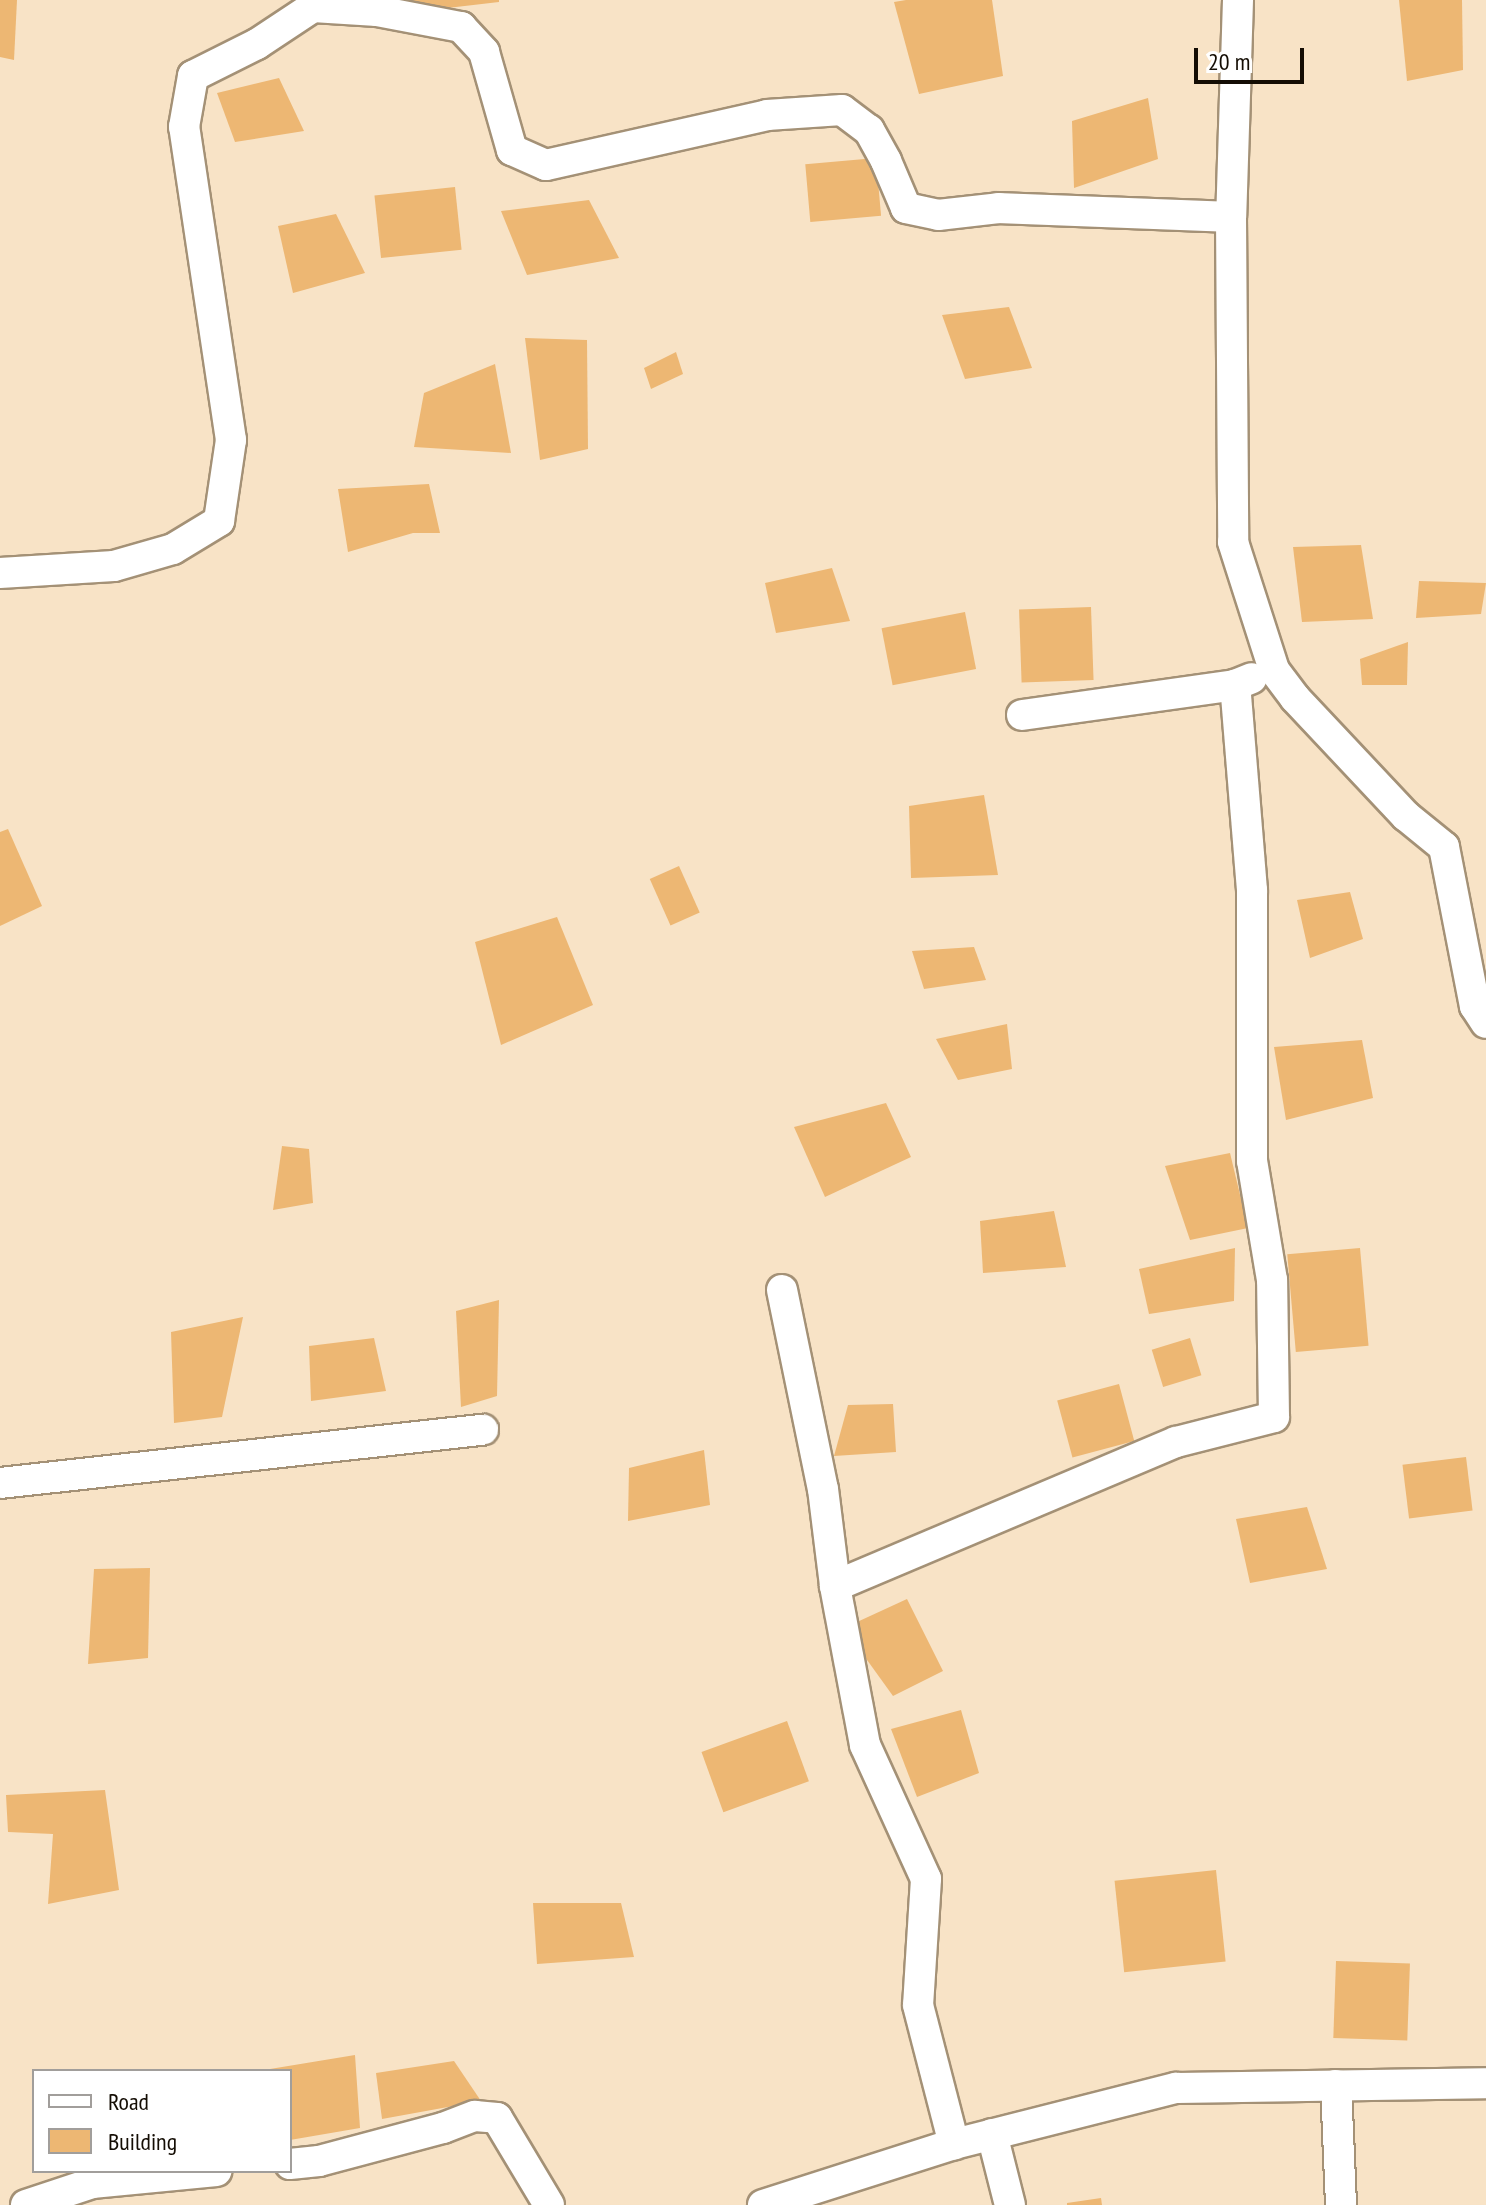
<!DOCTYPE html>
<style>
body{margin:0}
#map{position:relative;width:1486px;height:2205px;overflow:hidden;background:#f8e3c6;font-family:"PT Sans Narrow",sans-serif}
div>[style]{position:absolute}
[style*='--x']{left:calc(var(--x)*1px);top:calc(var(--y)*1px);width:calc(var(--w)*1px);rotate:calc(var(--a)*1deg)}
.building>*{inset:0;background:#edb773;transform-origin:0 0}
.roads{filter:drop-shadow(2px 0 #a49176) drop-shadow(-2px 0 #a49176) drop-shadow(0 2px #a49176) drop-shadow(0 -2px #a49176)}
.street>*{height:30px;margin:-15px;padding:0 15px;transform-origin:15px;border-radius:15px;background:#fff}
span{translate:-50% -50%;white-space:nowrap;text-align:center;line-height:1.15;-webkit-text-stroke:7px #fff;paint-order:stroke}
.legend{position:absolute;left:32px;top:2069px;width:260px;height:104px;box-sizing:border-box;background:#fff;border:2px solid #a19e9b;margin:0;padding:10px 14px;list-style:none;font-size:24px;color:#140d04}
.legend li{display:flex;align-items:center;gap:16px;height:40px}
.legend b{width:40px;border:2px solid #a19e9b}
.scale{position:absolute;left:1194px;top:48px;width:110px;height:36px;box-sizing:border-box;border:4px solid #140d04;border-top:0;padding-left:10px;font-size:24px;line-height:28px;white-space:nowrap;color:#140d04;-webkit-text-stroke:6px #fff;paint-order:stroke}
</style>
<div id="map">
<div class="building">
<i style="clip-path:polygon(0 0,17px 0,14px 60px,0 57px)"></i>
<i style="clip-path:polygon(412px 0,499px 0,499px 2px,413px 12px)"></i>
<i style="clip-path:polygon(906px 0,992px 0,1003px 76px,919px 94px,894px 2px)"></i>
<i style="clip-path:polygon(1399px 0,1462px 0,1463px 70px,1407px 81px)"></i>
<i style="clip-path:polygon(279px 78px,304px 131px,235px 142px,217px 93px)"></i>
<i style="clip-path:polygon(1148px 98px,1158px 159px,1074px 188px,1072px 121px)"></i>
<i style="left:876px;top:158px;width:58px;height:71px;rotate:85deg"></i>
<i style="left:455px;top:187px;width:63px;height:81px;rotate:84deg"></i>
<i style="clip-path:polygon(589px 200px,619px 258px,527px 275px,501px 211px)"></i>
<i style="clip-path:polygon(336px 214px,365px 273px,293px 293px,278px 226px)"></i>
<i style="clip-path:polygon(1009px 307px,1032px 368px,965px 379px,942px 315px)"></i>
<i style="clip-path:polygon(525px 338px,587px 340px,588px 449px,540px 460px)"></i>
<i style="clip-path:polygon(676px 352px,683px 374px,651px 389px,644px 368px)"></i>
<i style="clip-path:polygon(495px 364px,511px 453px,414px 447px,424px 393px)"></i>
<i style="clip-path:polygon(429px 484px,440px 533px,413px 533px,348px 552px,338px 489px)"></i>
<i style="clip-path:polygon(1361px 545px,1373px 619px,1302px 622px,1293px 547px)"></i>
<i style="clip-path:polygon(832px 568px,850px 621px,776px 633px,765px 583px)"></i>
<i style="clip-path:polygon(1419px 581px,1486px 583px,1481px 614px,1416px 618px)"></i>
<i style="left:1091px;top:607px;width:73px;height:72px;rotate:88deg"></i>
<i style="left:965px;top:612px;width:58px;height:85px;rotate:79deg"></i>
<i style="clip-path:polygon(1408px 642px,1407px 685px,1362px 685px,1360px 659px)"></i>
<i style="clip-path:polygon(984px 795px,998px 875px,911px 878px,909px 806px)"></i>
<i style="clip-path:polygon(8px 829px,42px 906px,0 926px,0 832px)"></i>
<i style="left:679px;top:866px;width:51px;height:32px;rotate:66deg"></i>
<i style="clip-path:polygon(1350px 892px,1363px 939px,1310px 958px,1297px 900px)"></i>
<i style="clip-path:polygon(557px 917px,593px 1005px,501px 1045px,475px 942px)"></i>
<i style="clip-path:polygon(974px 947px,986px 980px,924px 989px,912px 951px)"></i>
<i style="clip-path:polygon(1007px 1024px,1012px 1069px,958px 1080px,936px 1039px)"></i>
<i style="clip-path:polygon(1362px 1040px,1373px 1098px,1286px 1120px,1274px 1047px)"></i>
<i style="clip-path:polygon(886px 1103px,911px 1157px,825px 1197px,794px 1127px)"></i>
<i style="clip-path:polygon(282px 1146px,309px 1149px,313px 1203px,273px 1210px)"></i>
<i style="clip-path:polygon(1230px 1153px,1248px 1228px,1190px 1240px,1165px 1166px)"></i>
<i style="clip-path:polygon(1054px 1211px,1066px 1267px,983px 1273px,980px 1221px)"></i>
<i style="clip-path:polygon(1235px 1248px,1234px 1301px,1149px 1314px,1139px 1269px)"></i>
<i style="left:1360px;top:1248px;width:98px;height:73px;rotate:85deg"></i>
<i style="clip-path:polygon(499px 1300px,497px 1396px,461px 1407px,456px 1311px)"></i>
<i style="clip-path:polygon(243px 1317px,222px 1417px,174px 1423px,171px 1332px)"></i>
<i style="clip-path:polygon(374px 1338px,386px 1391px,311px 1401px,309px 1346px)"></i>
<i style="left:1190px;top:1338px;width:39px;height:40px;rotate:73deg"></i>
<i style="left:1119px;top:1384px;width:59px;height:64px;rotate:75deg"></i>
<i style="clip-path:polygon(893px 1404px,896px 1452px,834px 1456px,848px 1405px)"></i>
<i style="clip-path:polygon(704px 1450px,710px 1505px,628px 1521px,629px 1468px)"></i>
<i style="left:1466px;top:1457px;width:54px;height:64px;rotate:83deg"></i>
<i style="clip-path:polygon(1307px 1507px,1327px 1569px,1250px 1583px,1236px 1519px)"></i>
<i style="clip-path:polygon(150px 1568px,148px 1658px,88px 1664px,94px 1569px)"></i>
<i style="clip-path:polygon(907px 1599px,943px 1671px,893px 1696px,844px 1628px)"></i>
<i style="clip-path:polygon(961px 1710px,979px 1773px,917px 1797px,891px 1729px)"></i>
<i style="left:787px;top:1721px;width:64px;height:91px;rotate:70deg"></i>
<i style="clip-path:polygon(105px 1790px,119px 1890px,48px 1904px,53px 1834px,8px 1832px,6px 1795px)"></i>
<i style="left:1216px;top:1870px;width:92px;height:102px;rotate:84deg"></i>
<i style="clip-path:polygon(533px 1903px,621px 1903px,634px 1957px,537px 1964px)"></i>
<i style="left:1336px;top:1961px;width:74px;height:77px;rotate:2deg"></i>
<i style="clip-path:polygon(355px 2055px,360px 2128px,290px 2140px,290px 2071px,270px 2069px)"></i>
<i style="clip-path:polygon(454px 2061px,481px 2101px,382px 2119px,376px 2073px)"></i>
<i style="clip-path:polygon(1101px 2198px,1102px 2205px,1067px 2205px,1067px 2203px)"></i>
</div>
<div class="roads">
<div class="street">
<i style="--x:1238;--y:0;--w:217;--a:91.8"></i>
<i style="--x:1231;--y:217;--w:325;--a:89.6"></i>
<i style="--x:1233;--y:542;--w:134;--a:72.2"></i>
<i style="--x:1274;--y:670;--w:35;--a:53"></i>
<i style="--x:1295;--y:698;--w:162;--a:46.8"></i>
<i style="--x:1406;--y:816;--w:49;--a:39.2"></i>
<i style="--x:1444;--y:847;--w:162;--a:79"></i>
<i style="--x:1475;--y:1006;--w:20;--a:57"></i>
<i style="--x:313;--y:7;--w:64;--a:3.6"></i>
<i style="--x:377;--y:11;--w:86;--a:10.8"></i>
<i style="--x:461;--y:27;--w:34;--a:47"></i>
<i style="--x:484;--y:52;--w:102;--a:74.1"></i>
<i style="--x:512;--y:150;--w:37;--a:24"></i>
<i style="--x:546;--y:165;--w:227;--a:-12.7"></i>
<i style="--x:767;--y:115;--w:75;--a:-3.8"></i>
<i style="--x:842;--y:110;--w:34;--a:37"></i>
<i style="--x:869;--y:130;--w:35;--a:61"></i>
<i style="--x:886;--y:161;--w:51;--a:66.9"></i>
<i style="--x:906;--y:208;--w:33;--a:12"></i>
<i style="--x:938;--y:215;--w:61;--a:-6.5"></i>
<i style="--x:999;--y:208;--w:232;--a:2.2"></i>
<i style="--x:0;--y:573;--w:114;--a:-3.5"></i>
<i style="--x:114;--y:566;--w:61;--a:-16.1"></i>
<i style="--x:173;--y:549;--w:54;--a:-31.3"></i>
<i style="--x:219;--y:521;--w:82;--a:-81.6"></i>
<i style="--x:231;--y:440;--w:317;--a:-98.5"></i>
<i style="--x:184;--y:127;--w:52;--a:-80"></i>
<i style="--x:193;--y:76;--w:72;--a:-26.6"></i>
<i style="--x:257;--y:44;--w:67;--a:-33.5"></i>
<i style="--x:313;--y:7;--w:7;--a:-82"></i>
<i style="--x:1022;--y:715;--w:215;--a:-8"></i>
<i style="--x:1235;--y:685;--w:18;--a:-22"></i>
<i style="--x:782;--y:1290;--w:203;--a:78.4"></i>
<i style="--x:823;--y:1489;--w:98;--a:82.9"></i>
<i style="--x:835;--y:1586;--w:162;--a:79.3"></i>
<i style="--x:865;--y:1745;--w:147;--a:65.5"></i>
<i style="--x:926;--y:1879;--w:126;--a:93.6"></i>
<i style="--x:918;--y:2005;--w:144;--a:75.5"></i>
<i style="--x:0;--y:1483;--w:486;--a:-6.3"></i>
<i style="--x:835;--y:1586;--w:370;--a:-22.9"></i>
<i style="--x:1176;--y:1442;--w:101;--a:-14.3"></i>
<i style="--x:1274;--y:1417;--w:137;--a:-90.8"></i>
<i style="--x:1272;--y:1280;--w:121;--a:-99.5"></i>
<i style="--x:1252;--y:1161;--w:271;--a:-90"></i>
<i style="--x:1252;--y:890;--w:206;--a:-94.7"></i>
<i style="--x:1336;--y:2085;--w:120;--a:87.6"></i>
<i style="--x:992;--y:2134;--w:73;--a:75.8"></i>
<i style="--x:290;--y:2164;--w:29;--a:-6"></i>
<i style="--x:319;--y:2161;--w:128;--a:-14.9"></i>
<i style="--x:443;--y:2128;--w:34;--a:-21"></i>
<i style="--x:475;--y:2116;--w:22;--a:5"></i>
<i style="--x:497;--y:2118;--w:101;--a:59.1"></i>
<i style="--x:26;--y:2205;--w:70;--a:-18.4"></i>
<i style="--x:92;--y:2183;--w:125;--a:-5.5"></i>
<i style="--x:763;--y:2205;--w:201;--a:-17.7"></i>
<i style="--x:954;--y:2144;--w:229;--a:-14.2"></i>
<i style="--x:1176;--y:2088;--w:310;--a:-0.9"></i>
</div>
</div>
<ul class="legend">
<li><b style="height:10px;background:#fff"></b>Road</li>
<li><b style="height:22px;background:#edb773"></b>Building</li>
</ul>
<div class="scale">20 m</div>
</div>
